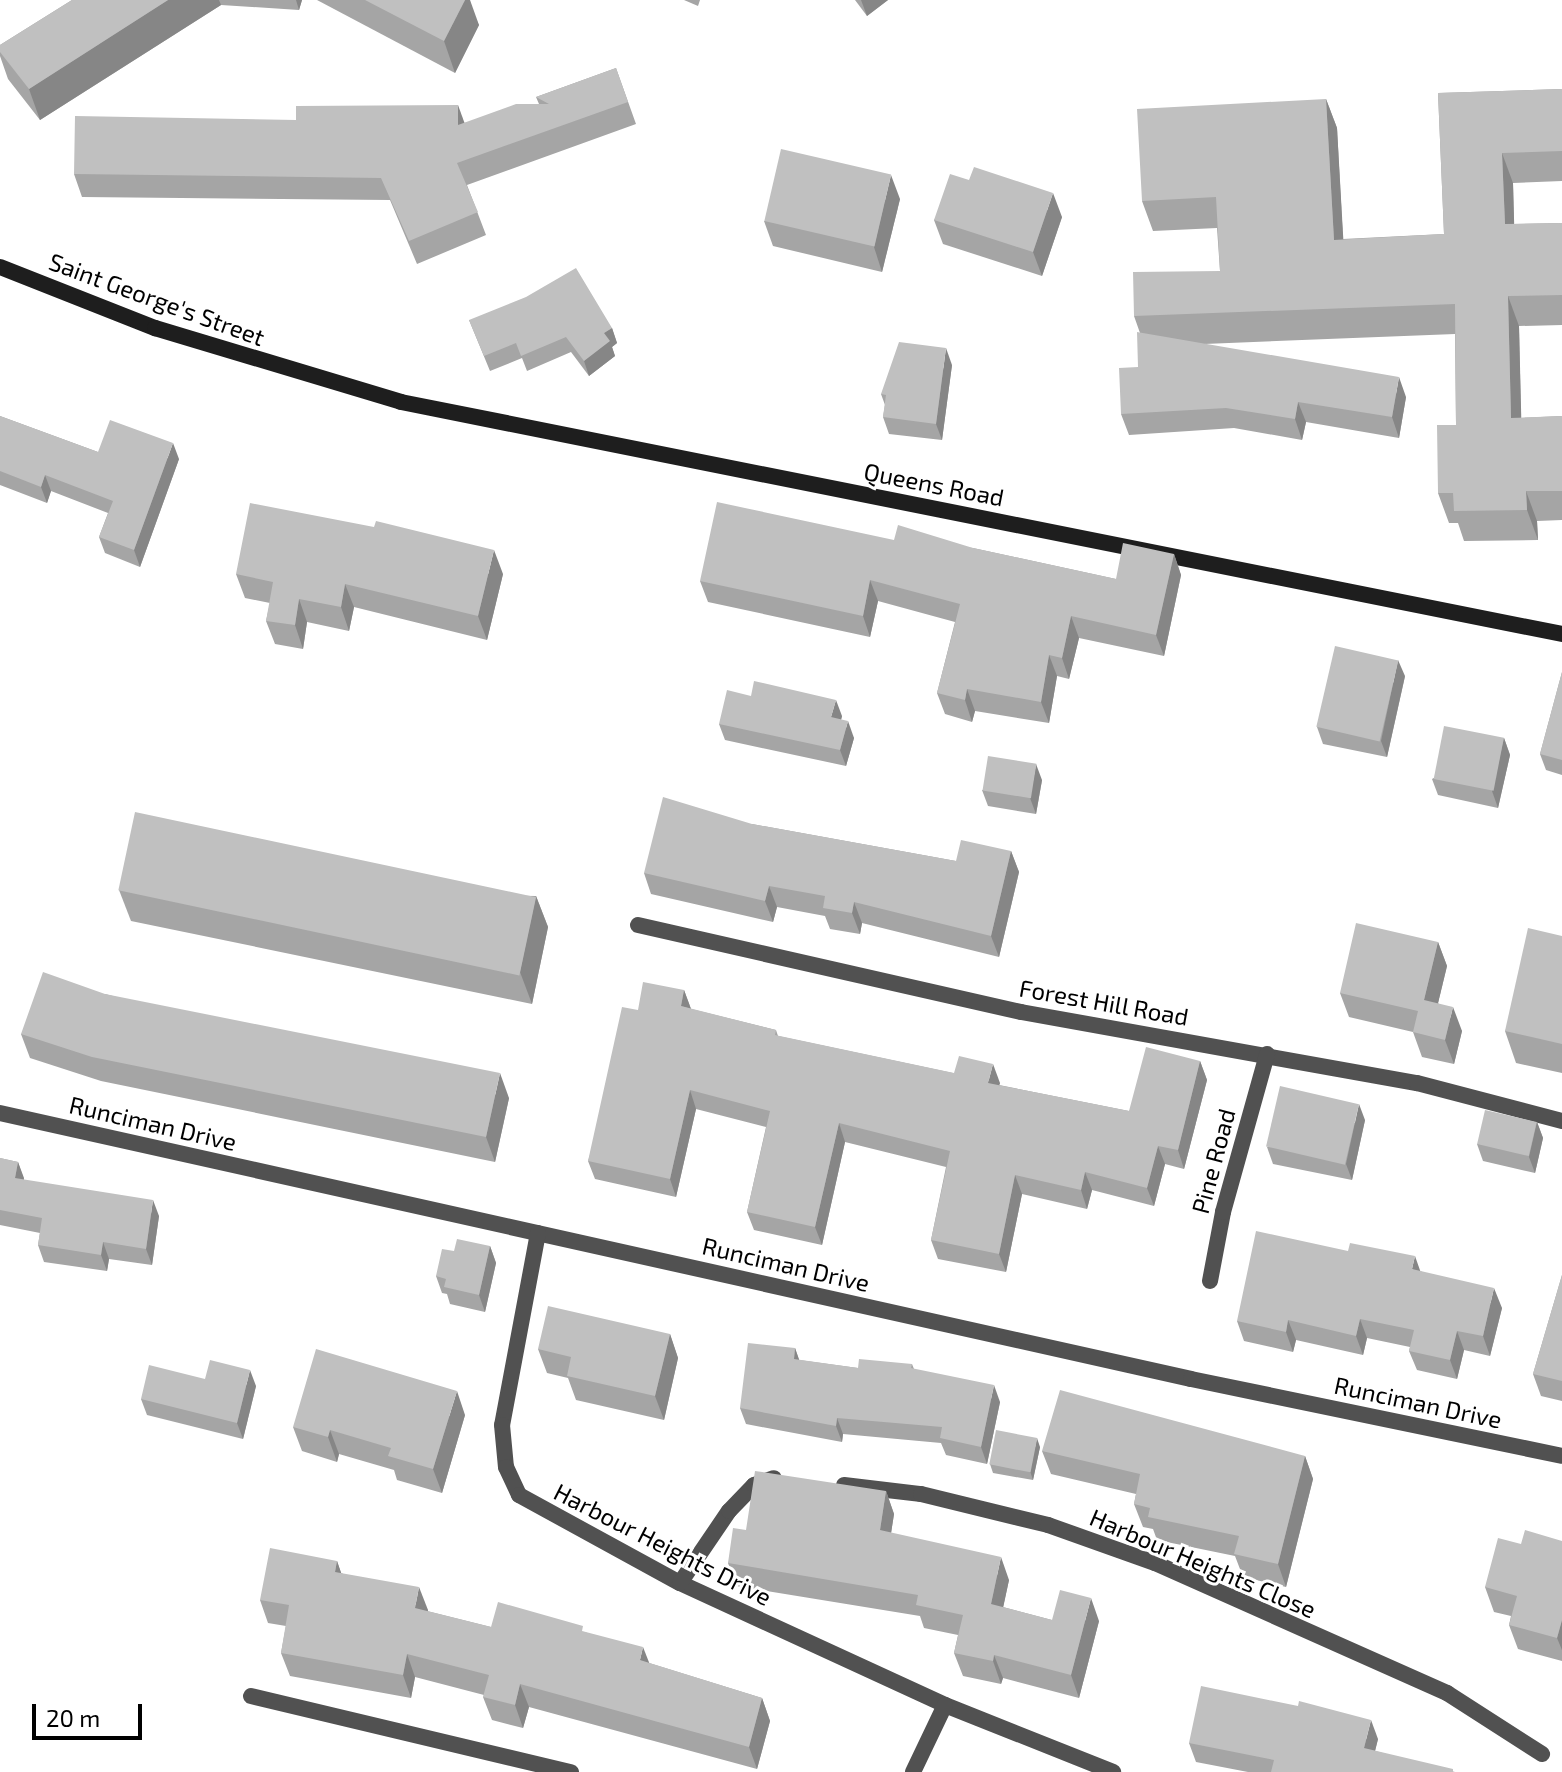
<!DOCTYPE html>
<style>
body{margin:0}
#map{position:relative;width:1562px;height:1772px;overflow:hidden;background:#fff;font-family:"Exo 2",sans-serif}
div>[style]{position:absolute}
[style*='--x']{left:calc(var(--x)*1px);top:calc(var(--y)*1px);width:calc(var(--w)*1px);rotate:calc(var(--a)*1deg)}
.street>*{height:16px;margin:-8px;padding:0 8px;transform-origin:8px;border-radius:8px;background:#515151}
.secondary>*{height:16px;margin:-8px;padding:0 8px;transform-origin:8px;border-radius:8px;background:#1e1e1e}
.wall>*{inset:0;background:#a5a5a5}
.shaded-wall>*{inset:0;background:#868686}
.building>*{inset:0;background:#c0c0c0;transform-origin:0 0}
span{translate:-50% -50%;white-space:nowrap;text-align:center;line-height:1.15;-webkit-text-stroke:6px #fff;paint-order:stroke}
.street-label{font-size:24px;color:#000}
.scale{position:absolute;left:32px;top:1704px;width:110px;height:36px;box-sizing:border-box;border:4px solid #000;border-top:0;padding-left:10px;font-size:24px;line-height:28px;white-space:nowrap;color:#000;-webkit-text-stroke:6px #fff;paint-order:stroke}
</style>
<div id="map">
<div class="street">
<i style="--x:638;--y:925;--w:393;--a:12.8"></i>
<i style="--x:1021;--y:1012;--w:402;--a:10.2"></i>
<i style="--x:1417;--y:1083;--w:150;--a:14.7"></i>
<i style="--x:0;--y:1113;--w:1220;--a:12.59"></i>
<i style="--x:1191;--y:1379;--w:379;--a:11.7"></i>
<i style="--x:538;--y:1233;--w:195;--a:100.6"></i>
<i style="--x:502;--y:1425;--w:42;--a:84.6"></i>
<i style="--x:506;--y:1467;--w:31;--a:65"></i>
<i style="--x:519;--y:1495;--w:183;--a:28.7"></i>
<i style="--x:680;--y:1583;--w:292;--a:24.7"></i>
<i style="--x:945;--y:1705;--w:181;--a:21.7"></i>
<i style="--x:1210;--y:1281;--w:70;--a:-79.3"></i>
<i style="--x:1223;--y:1212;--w:164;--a:-74.4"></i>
<i style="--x:844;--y:1485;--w:78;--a:6.7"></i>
<i style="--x:921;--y:1494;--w:131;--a:13.7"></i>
<i style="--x:1048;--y:1525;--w:114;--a:19.6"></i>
<i style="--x:1155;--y:1563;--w:320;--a:24"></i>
<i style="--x:1447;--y:1693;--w:113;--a:32.7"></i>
<i style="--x:680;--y:1583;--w:87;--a:-55.8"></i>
<i style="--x:729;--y:1511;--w:36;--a:-46"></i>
<i style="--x:754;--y:1485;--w:21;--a:-19"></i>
<i style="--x:251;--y:1696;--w:329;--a:13.4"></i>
<i style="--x:913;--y:1772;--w:74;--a:-64.5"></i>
</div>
<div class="secondary">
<i style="--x:0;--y:267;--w:167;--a:21.5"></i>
<i style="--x:155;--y:328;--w:257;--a:16.7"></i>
<i style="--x:401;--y:402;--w:1184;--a:11.3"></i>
</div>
<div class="wall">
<i style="clip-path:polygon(72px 0,302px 0,299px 10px,221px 5px,40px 120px,8px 79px,0 56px,0 45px)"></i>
<i style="clip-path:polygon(317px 0,465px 0,479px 25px,455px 73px)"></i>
<i style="clip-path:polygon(684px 0,700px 0,698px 6px)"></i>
<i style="clip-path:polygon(855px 0,888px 0,867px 16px)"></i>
<i style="clip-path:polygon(616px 68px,636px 124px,467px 185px,486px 235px,417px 264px,390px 200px,82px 197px,74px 174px,465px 123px,539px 104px,536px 97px)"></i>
<i style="clip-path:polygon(1562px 89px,1562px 181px,1513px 183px,1514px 224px,1562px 223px,1562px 325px,1519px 326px,1521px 418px,1562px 416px,1562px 520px,1537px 521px,1538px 540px,1464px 541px,1458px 523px,1449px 523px,1438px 493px,1456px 425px,1455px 334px,1204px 344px,1406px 397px,1399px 438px,1306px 422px,1302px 440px,1234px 428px,1129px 435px,1121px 414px,1138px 367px,1140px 333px,1134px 316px,1220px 271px,1217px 228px,1153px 231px,1142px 201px,1326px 99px,1337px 128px,1343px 239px,1444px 234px,1438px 93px)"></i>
<i style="clip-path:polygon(969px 180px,1062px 217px,1042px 276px,943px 244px,934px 220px)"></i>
<i style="clip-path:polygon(900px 199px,882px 272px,773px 246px,764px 221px)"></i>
<i style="clip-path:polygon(469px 320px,612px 328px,617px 343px,612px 347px,615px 356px,589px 376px,571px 352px,527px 371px,522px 358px,490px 371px)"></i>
<i style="clip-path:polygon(952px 365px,942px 440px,889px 434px,883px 417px,885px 405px,881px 394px)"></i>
<i style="clip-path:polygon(0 416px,98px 452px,179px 459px,140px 567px,105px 553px,99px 537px,108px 513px,51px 491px,47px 503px,0 485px)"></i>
<i style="clip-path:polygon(894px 540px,973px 548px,1116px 579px,1174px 554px,1181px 575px,1164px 656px,1079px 638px,1069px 679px,1057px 676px,1049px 723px,975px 711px,972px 722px,945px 714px,937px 693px,955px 622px,878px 601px,870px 637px,708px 602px,700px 581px)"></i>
<i style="clip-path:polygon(236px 574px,503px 574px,487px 640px,354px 607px,349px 631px,307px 622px,303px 649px,275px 644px,266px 621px,270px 603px,245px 598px)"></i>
<i style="clip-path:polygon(1562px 672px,1562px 775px,1546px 770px,1540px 754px)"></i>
<i style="clip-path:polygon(1405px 676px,1387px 757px,1323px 744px,1317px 727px)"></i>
<i style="clip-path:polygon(842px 716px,841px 720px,854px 738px,846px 766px,725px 740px,719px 724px)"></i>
<i style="clip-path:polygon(1504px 738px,1510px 755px,1498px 808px,1438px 795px,1432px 779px)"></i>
<i style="clip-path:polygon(1042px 780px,1036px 814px,988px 806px,982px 790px)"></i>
<i style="clip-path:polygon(752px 824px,956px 861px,1011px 851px,1019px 872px,999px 957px,862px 923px,860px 934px,830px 929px,825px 916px,777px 907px,773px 922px,651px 894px,644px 873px)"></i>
<i style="clip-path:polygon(119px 890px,536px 896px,548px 927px,532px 1004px,131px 921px)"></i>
<i style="clip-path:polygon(1562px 936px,1562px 1073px,1516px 1063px,1505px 1031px)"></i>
<i style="clip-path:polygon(1438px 942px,1447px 966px,1438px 1003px,1462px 1031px,1454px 1064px,1422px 1057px,1413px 1032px,1349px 1017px,1340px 993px)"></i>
<i style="clip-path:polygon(684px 990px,691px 1009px,776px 1030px,778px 1036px,1000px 1083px,999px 1085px,1129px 1111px,1200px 1061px,1207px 1080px,1184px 1169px,1165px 1164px,1154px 1206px,1092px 1190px,1087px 1209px,1022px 1194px,1006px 1272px,938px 1259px,931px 1240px,946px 1167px,845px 1142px,822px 1245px,754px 1230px,747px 1212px,766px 1127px,696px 1109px,676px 1197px,595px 1179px,588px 1161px,638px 1010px)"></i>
<i style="clip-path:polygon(105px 994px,509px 1098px,495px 1162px,101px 1081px,30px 1058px,21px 1034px)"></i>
<i style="clip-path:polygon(1365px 1120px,1352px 1180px,1273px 1164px,1267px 1147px)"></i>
<i style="clip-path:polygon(1537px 1122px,1543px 1138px,1535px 1173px,1483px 1161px,1477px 1144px)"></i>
<i style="clip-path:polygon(0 1158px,18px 1162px,24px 1180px,159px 1216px,152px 1265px,109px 1259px,107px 1271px,44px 1262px,38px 1245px,40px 1233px,0 1225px)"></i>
<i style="clip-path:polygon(490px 1246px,496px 1263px,485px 1312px,450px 1304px,447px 1294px,442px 1293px,436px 1276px,454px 1251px)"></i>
<i style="clip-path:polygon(1420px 1271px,1502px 1308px,1490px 1356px,1464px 1350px,1457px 1379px,1417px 1370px,1409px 1351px,1410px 1347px,1367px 1338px,1363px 1355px,1296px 1340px,1293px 1352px,1244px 1341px,1237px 1321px)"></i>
<i style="clip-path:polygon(1562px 1275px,1562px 1401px,1541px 1396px,1533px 1374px)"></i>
<i style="clip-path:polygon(670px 1334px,678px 1358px,664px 1420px,576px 1400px,568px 1378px,547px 1373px,538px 1349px)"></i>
<i style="clip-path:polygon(795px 1348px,799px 1360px,858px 1368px,912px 1364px,914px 1369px,1000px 1402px,987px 1464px,946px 1455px,941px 1443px,843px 1434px,842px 1442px,746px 1424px,740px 1408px)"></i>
<i style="clip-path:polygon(205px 1379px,256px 1386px,243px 1439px,147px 1415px,141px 1399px)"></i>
<i style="clip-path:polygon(465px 1415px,442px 1493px,397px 1480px,394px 1470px,339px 1454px,337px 1462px,302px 1451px,293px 1427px)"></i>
<i style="clip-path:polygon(1040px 1447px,1033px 1480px,993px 1473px,990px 1464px)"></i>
<i style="clip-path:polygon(1042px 1451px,1305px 1456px,1313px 1479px,1286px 1587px,1243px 1577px,1235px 1556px,1157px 1540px,1153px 1529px,1143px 1527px,1134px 1504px,1136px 1494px,1051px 1474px)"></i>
<i style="clip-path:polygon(886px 1491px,894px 1514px,891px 1533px,1009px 1580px,1003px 1607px,1052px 1620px,1099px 1621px,1079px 1698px,1003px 1678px,1001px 1684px,963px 1676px,954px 1653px,958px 1635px,924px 1628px,920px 1616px,736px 1586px,728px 1563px,746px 1530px)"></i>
<i style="clip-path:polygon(1562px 1541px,1562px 1661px,1518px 1649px,1509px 1625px,1511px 1616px,1494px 1612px,1485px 1587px,1521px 1544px)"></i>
<i style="clip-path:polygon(337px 1561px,341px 1573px,428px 1610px,427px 1611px,491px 1627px,585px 1632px,649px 1663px,762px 1698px,770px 1721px,757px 1769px,529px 1707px,523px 1728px,492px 1720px,483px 1697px,484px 1695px,415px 1677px,411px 1698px,290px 1676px,281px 1653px,286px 1626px,268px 1623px,260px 1600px)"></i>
<i style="clip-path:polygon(1378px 1739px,1375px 1751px,1455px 1772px,1248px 1772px,1196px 1762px,1189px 1743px)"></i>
</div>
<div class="shaded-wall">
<i style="clip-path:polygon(168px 0,219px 0,221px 5px,40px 120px,29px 89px)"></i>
<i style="clip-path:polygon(296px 0,302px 0,299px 10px)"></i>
<i style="clip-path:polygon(465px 0,470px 0,479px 25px,455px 73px,444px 41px)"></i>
<i style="clip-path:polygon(861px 0,888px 0,867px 16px)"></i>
<i style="clip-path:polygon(1326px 99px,1337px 128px,1345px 269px,1334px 240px)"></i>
<i style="clip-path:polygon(458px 105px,466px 127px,458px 125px)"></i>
<i style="clip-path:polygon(1502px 153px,1513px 183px,1515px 254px,1505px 224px)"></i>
<i style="clip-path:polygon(891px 175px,900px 199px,882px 272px,874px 247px)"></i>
<i style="clip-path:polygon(1053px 193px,1062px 217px,1042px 276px,1033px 252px)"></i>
<i style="clip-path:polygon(1508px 296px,1519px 326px,1522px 448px,1511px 418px)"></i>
<i style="clip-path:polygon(612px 328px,617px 343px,612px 347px,615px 356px,589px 376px,584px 361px,604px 333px)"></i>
<i style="clip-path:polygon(946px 348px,952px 365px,942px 440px,936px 424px)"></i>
<i style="clip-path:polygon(1399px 377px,1406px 397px,1399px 438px,1392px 417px)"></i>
<i style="clip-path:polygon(1298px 402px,1306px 422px,1302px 440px,1295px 419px)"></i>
<i style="clip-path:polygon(173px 443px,179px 459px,140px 567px,134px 550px)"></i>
<i style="clip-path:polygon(45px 475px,51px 491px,47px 503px,41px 487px)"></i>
<i style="clip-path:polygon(1526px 491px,1537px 521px,1538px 540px,1527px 510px)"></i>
<i style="clip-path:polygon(494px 550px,503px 574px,487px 640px,478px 616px)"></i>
<i style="clip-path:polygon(1174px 554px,1181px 575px,1164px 656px,1156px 635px)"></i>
<i style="clip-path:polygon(870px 580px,878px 601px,870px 637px,863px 616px)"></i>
<i style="clip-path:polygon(345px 584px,354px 607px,349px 631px,341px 607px)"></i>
<i style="clip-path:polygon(299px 599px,307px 622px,303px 649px,295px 625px)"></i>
<i style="clip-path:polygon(1071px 616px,1079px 638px,1069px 679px,1062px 658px)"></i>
<i style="clip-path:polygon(1049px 655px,1057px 676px,1049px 723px,1041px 702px)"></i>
<i style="clip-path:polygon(1398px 660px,1405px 676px,1387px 757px,1381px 741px)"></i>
<i style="clip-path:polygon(967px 689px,975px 711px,972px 722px,965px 700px)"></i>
<i style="clip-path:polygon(836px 700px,842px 716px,837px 734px,831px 717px)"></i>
<i style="clip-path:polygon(848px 721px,854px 738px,846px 766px,840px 750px)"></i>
<i style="clip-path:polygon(1504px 738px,1510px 755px,1498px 808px,1492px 791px)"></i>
<i style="clip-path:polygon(1036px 764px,1042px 780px,1036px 814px,1030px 798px)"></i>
<i style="clip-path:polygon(1011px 851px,1019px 872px,999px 957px,991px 936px)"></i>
<i style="clip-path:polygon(769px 886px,777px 907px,773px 922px,765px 901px)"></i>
<i style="clip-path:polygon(536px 896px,548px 927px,532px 1004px,520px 972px)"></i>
<i style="clip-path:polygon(854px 902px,862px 923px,860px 934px,852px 913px)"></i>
<i style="clip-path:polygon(1438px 942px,1447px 966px,1433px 1024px,1424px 1000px)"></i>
<i style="clip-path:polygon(684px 990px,691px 1009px,681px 1006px)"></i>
<i style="clip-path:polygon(1453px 1007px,1462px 1031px,1454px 1064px,1445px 1040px)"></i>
<i style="clip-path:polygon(1200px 1061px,1207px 1080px,1184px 1169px,1178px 1150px)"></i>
<i style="clip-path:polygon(993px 1064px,1000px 1083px,994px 1101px,988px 1083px)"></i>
<i style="clip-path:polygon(500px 1073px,509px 1098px,495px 1162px,486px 1137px)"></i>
<i style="clip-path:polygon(690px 1090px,696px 1109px,676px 1197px,670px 1179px)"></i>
<i style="clip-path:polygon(1359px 1104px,1365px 1120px,1352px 1180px,1346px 1164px)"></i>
<i style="clip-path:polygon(1537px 1122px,1543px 1138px,1535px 1173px,1529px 1157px)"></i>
<i style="clip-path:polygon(839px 1123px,845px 1142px,822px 1245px,815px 1227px)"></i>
<i style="clip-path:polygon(1158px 1146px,1165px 1164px,1154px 1206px,1147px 1188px)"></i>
<i style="clip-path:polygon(18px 1162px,24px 1178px,21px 1195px,15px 1178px)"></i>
<i style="clip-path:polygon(1085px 1172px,1092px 1190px,1087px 1209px,1081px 1190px)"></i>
<i style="clip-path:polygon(1015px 1175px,1022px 1194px,1006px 1272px,999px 1254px)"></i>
<i style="clip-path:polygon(153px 1200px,159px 1216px,152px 1265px,146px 1249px)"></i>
<i style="clip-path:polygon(103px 1242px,109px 1259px,107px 1271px,101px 1255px)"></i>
<i style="clip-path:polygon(490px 1246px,496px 1263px,485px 1312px,479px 1295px)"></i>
<i style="clip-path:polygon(1415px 1256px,1422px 1276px,1412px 1269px)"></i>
<i style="clip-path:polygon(1494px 1288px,1502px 1308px,1490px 1356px,1483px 1336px)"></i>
<i style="clip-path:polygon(1360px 1319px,1367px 1338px,1363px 1355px,1356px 1336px)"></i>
<i style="clip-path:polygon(1288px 1320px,1296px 1340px,1293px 1352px,1286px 1332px)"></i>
<i style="clip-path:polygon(1457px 1331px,1464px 1350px,1457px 1379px,1450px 1360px)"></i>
<i style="clip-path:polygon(670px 1334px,678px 1358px,664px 1420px,655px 1396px)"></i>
<i style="clip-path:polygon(795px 1348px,801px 1365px,794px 1359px)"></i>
<i style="clip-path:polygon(250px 1370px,256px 1386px,243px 1439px,237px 1423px)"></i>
<i style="clip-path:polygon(994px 1385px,1000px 1402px,987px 1464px,981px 1447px)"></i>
<i style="clip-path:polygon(457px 1391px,465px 1415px,442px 1493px,433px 1469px)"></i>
<i style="clip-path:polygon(837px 1418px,843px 1434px,842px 1442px,836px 1426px)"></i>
<i style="clip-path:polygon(330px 1430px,339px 1454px,337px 1462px,328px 1437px)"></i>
<i style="clip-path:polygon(1037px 1438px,1040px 1447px,1033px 1480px,1030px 1471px)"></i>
<i style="clip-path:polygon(1305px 1456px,1313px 1479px,1286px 1587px,1278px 1564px)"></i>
<i style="clip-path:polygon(886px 1491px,894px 1514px,888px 1553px,880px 1530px)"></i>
<i style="clip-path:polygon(1001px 1557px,1009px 1580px,999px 1627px,991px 1604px)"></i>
<i style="clip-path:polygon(337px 1561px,345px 1584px,335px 1572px)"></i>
<i style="clip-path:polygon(419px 1587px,428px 1610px,424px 1631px,415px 1608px)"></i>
<i style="clip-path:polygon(1091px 1598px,1099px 1621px,1079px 1698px,1071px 1675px)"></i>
<i style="clip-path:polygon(1562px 1620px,1562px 1650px,1557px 1638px)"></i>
<i style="clip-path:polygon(643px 1647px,652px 1670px,640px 1660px)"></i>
<i style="clip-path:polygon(407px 1654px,415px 1677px,411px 1698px,403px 1675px)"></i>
<i style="clip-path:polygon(994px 1655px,1003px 1678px,1001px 1684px,993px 1661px)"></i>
<i style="clip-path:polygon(520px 1684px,529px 1707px,523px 1728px,515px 1705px)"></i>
<i style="clip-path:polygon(762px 1698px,770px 1721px,757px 1769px,749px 1747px)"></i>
<i style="clip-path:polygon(1371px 1720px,1378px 1739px,1371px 1767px,1364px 1748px)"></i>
</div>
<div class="building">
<i style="clip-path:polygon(72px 0,168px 0,29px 89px,0 52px,0 45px)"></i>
<i style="clip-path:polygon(365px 0,465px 0,444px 41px)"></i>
<i style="clip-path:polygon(616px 68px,628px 102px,457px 163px,478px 212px,409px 241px,381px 178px,74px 174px,75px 116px,296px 120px,296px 106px,458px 105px,458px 125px,516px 104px,549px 104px,536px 97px)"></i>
<i style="clip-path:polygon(1562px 89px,1562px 151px,1502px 153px,1505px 224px,1562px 223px,1562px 295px,1508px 296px,1511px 418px,1562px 416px,1562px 491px,1526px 491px,1527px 510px,1454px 511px,1453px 493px,1438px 493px,1437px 425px,1456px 425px,1455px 304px,1134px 316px,1133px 272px,1220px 271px,1216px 197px,1142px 201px,1137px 109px,1326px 99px,1334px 240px,1444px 234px,1438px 93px)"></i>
<i style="left:781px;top:149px;width:113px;height:74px;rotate:13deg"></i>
<i style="clip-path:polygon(974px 167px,1053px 193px,1033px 252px,934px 220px,950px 174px,969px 180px)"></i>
<i style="clip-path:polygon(576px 268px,612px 328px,604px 333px,610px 341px,584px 361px,566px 337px,521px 356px,516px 343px,484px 356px,469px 320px,526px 297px)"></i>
<i style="clip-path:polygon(1137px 332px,1399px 377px,1392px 417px,1298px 402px,1295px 419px,1226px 408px,1121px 414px,1119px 368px,1138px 367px)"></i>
<i style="clip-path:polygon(899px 342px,946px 348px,936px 424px,883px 417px,886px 395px,881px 394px)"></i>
<i style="clip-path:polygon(0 416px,98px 452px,110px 420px,173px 443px,134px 550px,99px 537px,113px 501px,45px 475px,41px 487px,0 471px)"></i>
<i style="clip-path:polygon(717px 502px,894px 540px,898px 525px,973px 548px,1116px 579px,1123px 543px,1174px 554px,1156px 635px,1071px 616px,1062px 658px,1049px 655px,1041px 702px,967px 689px,965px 700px,937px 693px,960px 604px,870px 580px,863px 616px,700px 581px)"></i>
<i style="clip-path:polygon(250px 503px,374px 527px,376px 521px,494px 550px,478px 616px,345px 584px,341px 607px,299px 599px,295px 625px,266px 621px,273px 582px,236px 574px)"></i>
<i style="left:1335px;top:646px;width:65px;height:83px;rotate:13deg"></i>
<i style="clip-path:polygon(1562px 672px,1562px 760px,1540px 754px)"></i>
<i style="clip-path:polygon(754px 681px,836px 700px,831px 717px,848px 721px,840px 750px,719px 724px,727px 690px,751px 696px)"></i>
<i style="left:1444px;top:726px;width:61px;height:54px;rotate:11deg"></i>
<i style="left:988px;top:756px;width:49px;height:35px;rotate:9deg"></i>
<i style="clip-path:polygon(663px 797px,752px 824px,956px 861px,961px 840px,1011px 851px,991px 936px,854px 902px,852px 913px,823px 908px,825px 896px,769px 886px,765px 901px,644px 873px)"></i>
<i style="left:135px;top:812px;width:410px;height:80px;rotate:12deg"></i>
<i style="clip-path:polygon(1356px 923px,1438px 942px,1424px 1000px,1453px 1007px,1445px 1040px,1413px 1032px,1418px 1011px,1340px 993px)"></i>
<i style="clip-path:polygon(1528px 928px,1562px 936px,1562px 1044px,1505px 1031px)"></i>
<i style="clip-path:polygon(43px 972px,105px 994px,500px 1073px,486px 1137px,92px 1057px,21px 1034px)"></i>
<i style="clip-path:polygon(643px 982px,684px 990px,681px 1006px,776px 1030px,775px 1035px,954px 1073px,959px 1056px,993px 1064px,988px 1083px,1129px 1111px,1146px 1047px,1200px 1061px,1178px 1150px,1158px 1146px,1147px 1188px,1085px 1172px,1081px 1190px,1015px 1175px,999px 1254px,931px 1240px,950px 1151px,839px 1123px,815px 1227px,747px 1212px,770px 1111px,690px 1090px,670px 1179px,588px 1161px,622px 1007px,638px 1010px)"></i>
<i style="left:1280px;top:1086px;width:81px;height:62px;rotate:13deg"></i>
<i style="left:1485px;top:1110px;width:53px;height:35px;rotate:13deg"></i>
<i style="clip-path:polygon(0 1158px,18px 1162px,15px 1178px,153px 1200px,146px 1249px,103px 1242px,101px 1255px,38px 1245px,42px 1218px,0 1210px)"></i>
<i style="clip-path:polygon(1256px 1231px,1348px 1251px,1350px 1243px,1415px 1256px,1412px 1269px,1494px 1288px,1483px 1336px,1457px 1331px,1450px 1360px,1409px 1351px,1414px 1330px,1360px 1319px,1356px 1336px,1288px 1320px,1286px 1332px,1237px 1321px)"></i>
<i style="clip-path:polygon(457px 1239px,490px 1246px,479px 1295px,444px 1287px,446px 1279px,436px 1276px,442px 1249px,454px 1251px)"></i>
<i style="clip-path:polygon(1562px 1275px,1562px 1381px,1533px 1374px)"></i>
<i style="clip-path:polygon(548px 1306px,670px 1334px,655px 1396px,567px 1376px,571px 1357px,538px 1349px)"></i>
<i style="clip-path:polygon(748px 1343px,795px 1348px,794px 1359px,858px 1368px,859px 1359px,912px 1364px,911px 1368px,994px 1385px,981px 1447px,940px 1438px,942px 1427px,837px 1418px,836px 1426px,740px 1408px)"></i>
<i style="clip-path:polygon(316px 1349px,457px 1391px,433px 1469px,388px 1456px,391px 1448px,330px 1430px,328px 1437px,293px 1427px)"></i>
<i style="clip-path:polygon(210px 1360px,250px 1370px,237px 1423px,141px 1399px,149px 1365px,205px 1379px)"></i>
<i style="clip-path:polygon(1060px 1390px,1305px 1456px,1278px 1564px,1234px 1554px,1239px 1536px,1148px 1517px,1150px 1508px,1134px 1504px,1140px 1474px,1042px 1451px)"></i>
<i style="left:996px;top:1430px;width:42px;height:35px;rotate:11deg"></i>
<i style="clip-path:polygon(755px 1471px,886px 1491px,880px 1530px,1001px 1557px,991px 1604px,1052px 1620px,1060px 1590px,1091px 1598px,1071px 1675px,994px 1655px,993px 1661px,954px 1653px,963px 1615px,916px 1605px,918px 1595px,728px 1563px,733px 1528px,746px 1530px)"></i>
<i style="clip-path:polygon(1525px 1530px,1562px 1541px,1562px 1620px,1557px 1638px,1509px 1625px,1517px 1596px,1485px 1587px,1498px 1538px,1521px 1544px)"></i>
<i style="clip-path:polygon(270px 1548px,337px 1561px,335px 1572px,419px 1587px,415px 1608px,491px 1627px,498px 1602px,583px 1626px,582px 1631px,643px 1647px,640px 1660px,762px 1698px,749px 1747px,520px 1684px,515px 1705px,483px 1697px,489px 1675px,407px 1654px,403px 1675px,281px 1653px,289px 1605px,260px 1600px)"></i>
<i style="clip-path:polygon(1201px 1686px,1298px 1706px,1299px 1701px,1371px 1720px,1364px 1748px,1453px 1769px,1453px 1772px,1271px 1772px,1274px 1760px,1189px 1743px)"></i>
</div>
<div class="street-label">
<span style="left:157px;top:299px;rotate:20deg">Saint George's Street</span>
<span style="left:934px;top:484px;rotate:11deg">Queens Road</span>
<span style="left:1104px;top:1002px;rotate:10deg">Forest Hill Road</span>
<span style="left:153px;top:1123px;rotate:13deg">Runciman Drive</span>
<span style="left:1213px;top:1161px;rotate:-75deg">Pine Road</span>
<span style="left:786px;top:1264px;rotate:13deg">Runciman Drive</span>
<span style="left:1418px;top:1402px;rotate:12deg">Runciman Drive</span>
<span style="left:663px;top:1544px;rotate:27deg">Harbour Heights Drive</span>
<span style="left:1203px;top:1563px;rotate:23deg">Harbour Heights Close</span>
</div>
<div class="scale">20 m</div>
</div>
